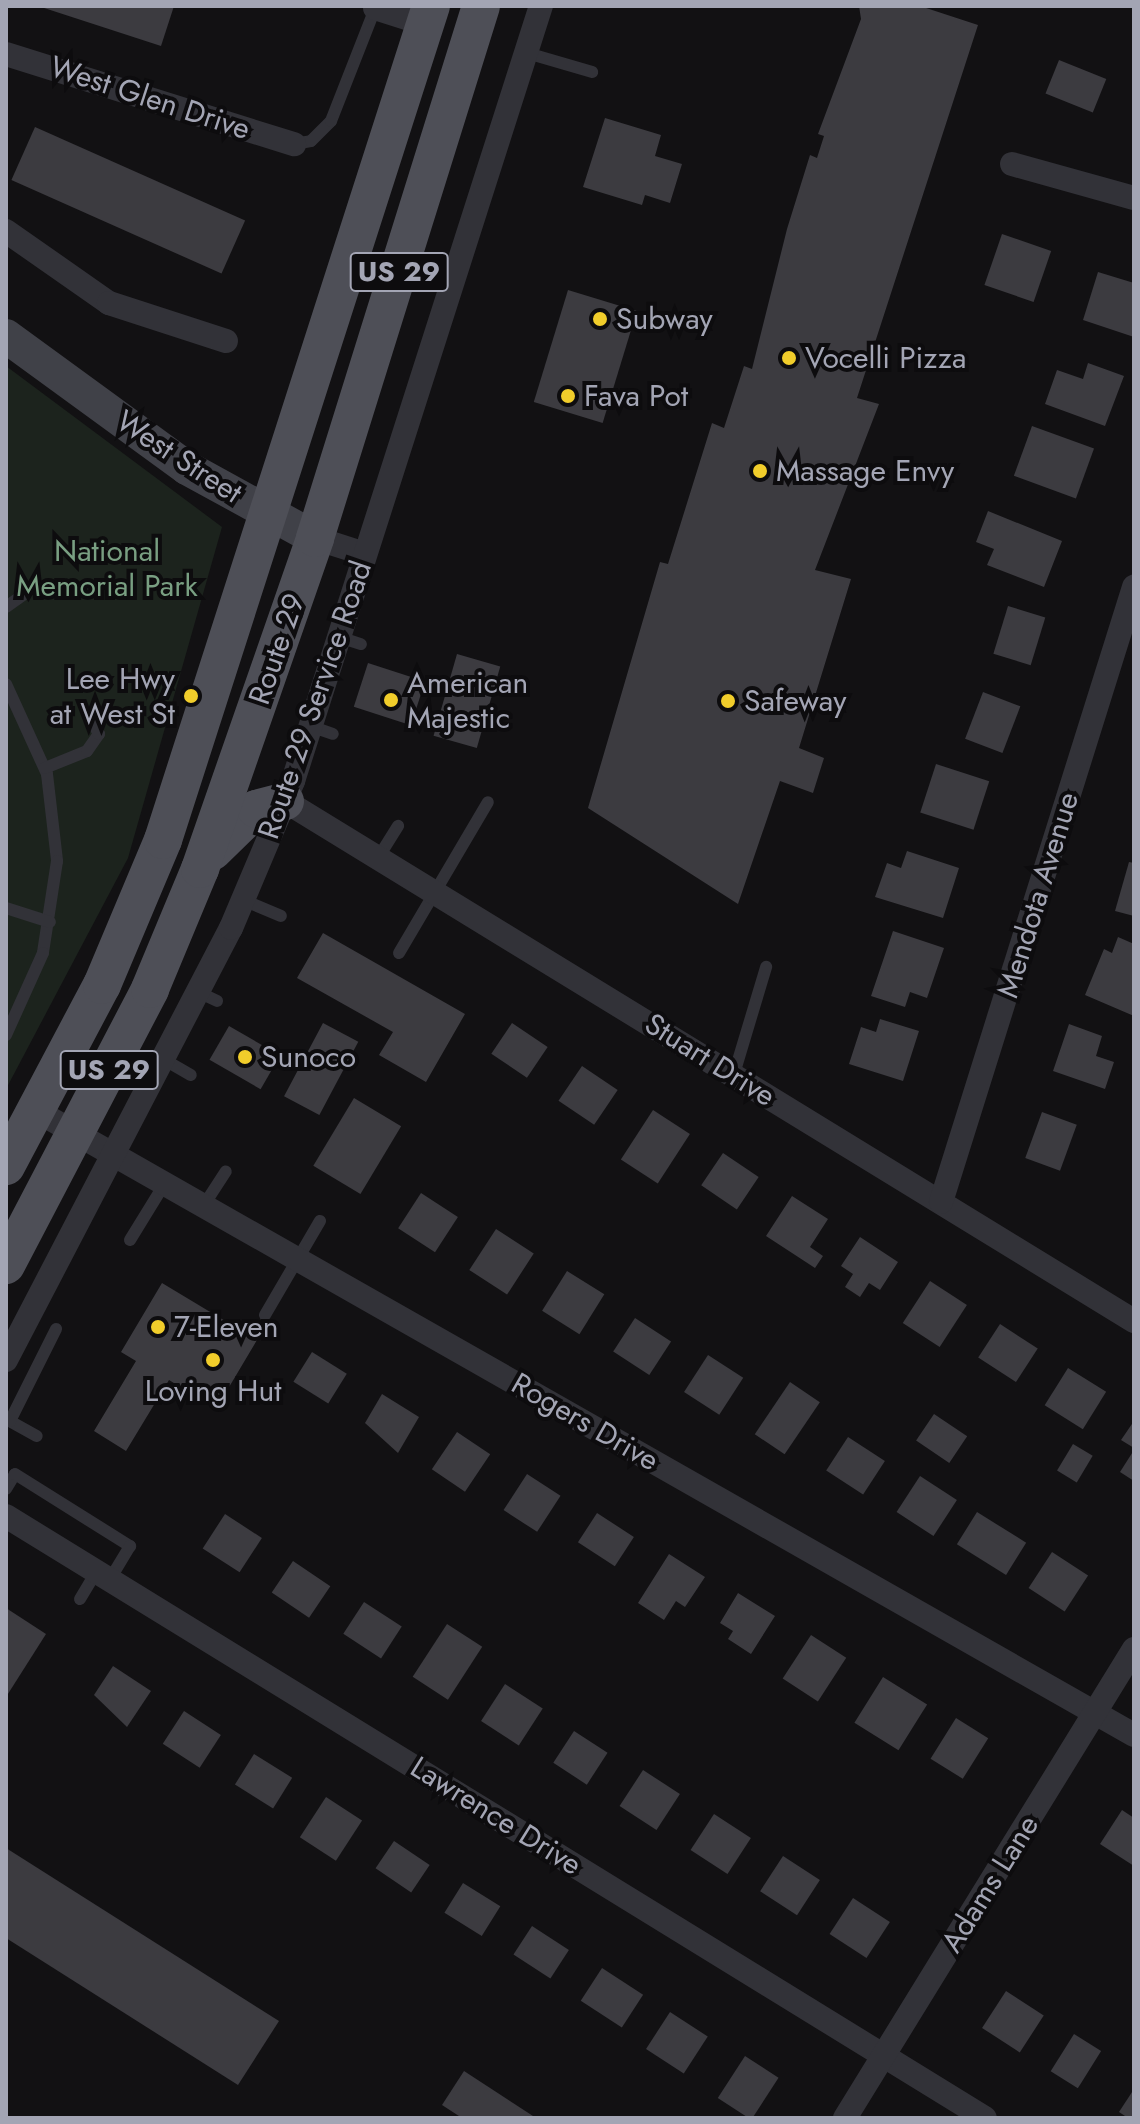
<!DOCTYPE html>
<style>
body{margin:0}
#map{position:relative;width:1140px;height:2124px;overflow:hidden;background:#121113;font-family:Jost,sans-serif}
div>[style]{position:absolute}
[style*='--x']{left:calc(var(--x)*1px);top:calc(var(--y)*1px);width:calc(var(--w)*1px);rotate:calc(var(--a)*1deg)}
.green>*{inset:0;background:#1c231d}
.building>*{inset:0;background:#3c3b40;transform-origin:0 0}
.lane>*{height:12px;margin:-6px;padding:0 6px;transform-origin:6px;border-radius:6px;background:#323238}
.street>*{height:24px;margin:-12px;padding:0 12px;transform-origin:12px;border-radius:12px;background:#323238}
.secondary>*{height:34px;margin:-17px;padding:0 17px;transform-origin:17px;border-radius:17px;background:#404148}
.primary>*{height:38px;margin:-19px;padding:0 19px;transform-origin:19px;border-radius:19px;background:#4e4f57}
.dots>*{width:22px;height:22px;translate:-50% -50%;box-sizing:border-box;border:4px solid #0d0c0e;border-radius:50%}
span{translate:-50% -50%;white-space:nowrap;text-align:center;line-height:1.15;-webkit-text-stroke:8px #0d0c0e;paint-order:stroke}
.shield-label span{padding:2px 6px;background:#0d0c0e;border:2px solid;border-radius:6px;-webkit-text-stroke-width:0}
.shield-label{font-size:28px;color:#a3a5b4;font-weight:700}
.street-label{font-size:30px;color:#a3a5b4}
.poi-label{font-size:30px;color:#a3a5b4}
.left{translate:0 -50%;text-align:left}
.right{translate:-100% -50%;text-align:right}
.park-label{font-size:30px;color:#799f82}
.frame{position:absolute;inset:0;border:8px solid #a3a5b4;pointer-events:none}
</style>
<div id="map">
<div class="green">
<i style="clip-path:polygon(6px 366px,222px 527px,128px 858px,6px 1089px)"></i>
</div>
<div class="building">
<i style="clip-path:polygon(38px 6px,174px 6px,161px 46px)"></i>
<i style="clip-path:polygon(859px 6px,920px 6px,978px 25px,857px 398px,879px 404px,815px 570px,851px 579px,799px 748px,824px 758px,813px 793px,780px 781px,738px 904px,588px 808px,660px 562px,668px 564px,712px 423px,724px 428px,744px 366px,752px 369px,787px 229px,810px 155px,817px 158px,824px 136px,818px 134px,861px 19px)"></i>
<i style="left:1059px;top:60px;width:51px;height:36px;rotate:22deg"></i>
<i style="clip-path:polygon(605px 118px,661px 135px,655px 156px,682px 164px,670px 203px,645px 195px,642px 205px,583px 187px)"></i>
<i style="left:35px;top:127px;width:230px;height:58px;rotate:24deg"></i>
<i style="left:1002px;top:234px;width:52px;height:54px;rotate:19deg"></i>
<i style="clip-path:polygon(1098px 272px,1134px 283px,1134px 337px,1083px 320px)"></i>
<i style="left:568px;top:290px;width:72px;height:117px;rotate:17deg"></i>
<i style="clip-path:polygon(1088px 363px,1124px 376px,1105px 426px,1045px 404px,1057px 370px,1083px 379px)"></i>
<i style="left:1032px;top:426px;width:66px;height:53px;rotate:20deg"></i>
<i style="clip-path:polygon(988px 511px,1062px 541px,1044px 587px,987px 565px,994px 549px,976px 542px)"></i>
<i style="left:1008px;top:606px;width:39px;height:50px;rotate:17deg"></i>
<i style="left:457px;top:654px;width:45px;height:85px;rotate:16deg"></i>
<i style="left:368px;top:663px;width:60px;height:46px;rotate:18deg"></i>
<i style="left:983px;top:692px;width:40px;height:50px;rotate:21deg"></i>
<i style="left:936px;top:764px;width:56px;height:51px;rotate:18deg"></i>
<i style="clip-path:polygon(907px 851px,959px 868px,943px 918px,875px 897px,887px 863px,901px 868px)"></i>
<i style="clip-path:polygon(1129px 862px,1134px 863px,1134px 916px,1115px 911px)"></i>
<i style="clip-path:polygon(893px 931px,944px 948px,927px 998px,910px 992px,905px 1007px,871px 996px)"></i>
<i style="clip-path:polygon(323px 933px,465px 1014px,426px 1082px,379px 1055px,393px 1032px,297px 978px)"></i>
<i style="clip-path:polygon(1118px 937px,1134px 944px,1134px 1016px,1085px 995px,1104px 949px,1112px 953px)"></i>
<i style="clip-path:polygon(880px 1019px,919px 1031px,903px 1081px,849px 1064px,861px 1027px,876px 1032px)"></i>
<i style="left:323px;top:1023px;width:40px;height:83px;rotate:28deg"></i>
<i style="left:512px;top:1023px;width:43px;height:37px;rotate:34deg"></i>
<i style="clip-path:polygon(1069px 1024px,1102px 1036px,1096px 1056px,1114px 1062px,1105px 1089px,1053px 1071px)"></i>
<i style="left:229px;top:1026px;width:59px;height:39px;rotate:30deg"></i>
<i style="left:582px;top:1066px;width:43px;height:42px;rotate:34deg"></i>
<i style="left:354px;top:1098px;width:55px;height:79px;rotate:31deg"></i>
<i style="left:653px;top:1110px;width:44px;height:59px;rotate:33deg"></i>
<i style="left:1042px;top:1112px;width:37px;height:49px;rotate:20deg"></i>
<i style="left:723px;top:1153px;width:43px;height:39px;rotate:34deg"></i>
<i style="left:421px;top:1193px;width:44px;height:42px;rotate:33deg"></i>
<i style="clip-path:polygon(792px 1196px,828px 1219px,810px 1247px,823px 1256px,815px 1268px,766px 1236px)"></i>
<i style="left:496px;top:1229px;width:45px;height:49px;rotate:33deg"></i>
<i style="clip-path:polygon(860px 1237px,898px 1262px,880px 1290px,869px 1283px,860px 1297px,845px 1287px,853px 1274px,841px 1266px)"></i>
<i style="left:567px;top:1271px;width:44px;height:47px;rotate:32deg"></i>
<i style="left:930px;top:1281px;width:44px;height:50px;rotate:33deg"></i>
<i style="clip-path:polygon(162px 1283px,257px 1340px,216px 1409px,169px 1380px,126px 1451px,94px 1431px,136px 1361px,121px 1352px)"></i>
<i style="left:635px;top:1318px;width:43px;height:40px;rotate:33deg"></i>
<i style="left:1000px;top:1324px;width:45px;height:40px;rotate:33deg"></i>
<i style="left:312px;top:1352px;width:41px;height:35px;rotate:32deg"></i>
<i style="left:708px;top:1355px;width:42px;height:44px;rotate:33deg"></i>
<i style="left:1068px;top:1368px;width:45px;height:44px;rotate:32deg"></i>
<i style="left:790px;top:1382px;width:36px;height:63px;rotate:34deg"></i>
<i style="clip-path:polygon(382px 1394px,419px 1417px,398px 1453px,365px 1423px)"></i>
<i style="left:934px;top:1414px;width:40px;height:32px;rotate:34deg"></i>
<i style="clip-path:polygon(1134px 1421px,1134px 1448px,1121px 1440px)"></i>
<i style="left:457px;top:1432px;width:40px;height:45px;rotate:34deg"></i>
<i style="left:848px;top:1437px;width:44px;height:40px;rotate:33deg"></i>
<i style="left:1073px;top:1444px;width:23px;height:31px;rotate:31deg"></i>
<i style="clip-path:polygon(1134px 1450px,1134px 1481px,1120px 1472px)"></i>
<i style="left:527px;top:1474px;width:40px;height:43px;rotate:33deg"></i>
<i style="left:920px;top:1476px;width:44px;height:43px;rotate:33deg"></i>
<i style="left:977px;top:1512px;width:58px;height:38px;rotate:32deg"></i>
<i style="left:597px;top:1513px;width:44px;height:35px;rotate:33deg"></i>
<i style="left:225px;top:1514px;width:44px;height:41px;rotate:33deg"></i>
<i style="left:1052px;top:1552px;width:43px;height:43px;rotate:33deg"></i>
<i style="clip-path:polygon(669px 1554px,705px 1577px,685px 1607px,676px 1601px,664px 1620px,638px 1603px)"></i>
<i style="left:293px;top:1561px;width:45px;height:38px;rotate:34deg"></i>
<i style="clip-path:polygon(738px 1593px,775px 1616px,751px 1654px,728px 1639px,733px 1631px,720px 1623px)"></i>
<i style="left:364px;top:1602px;width:45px;height:38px;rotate:33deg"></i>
<i style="clip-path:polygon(6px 1608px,46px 1634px,6px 1697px)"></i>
<i style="left:447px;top:1624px;width:42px;height:63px;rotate:33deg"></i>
<i style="left:811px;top:1635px;width:42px;height:52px;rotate:33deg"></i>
<i style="clip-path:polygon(113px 1666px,151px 1691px,127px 1727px,94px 1695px)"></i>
<i style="left:883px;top:1677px;width:52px;height:54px;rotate:32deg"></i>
<i style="left:505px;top:1684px;width:45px;height:44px;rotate:33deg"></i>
<i style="left:184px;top:1711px;width:44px;height:39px;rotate:33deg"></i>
<i style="left:956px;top:1718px;width:38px;height:48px;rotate:32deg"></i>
<i style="left:574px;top:1731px;width:40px;height:38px;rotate:33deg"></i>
<i style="left:254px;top:1754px;width:45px;height:36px;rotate:32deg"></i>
<i style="left:643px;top:1770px;width:44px;height:43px;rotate:33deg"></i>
<i style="left:326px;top:1797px;width:43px;height:48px;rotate:33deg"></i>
<i style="clip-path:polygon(1122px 1810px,1134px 1818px,1134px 1866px,1100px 1844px)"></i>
<i style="left:714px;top:1814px;width:44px;height:43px;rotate:33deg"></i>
<i style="left:394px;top:1841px;width:43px;height:33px;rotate:34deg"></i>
<i style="clip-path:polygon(6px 1848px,279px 2021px,238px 2085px,6px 1938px)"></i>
<i style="left:783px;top:1856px;width:44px;height:42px;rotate:33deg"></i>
<i style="left:463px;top:1883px;width:44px;height:35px;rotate:32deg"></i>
<i style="left:853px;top:1898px;width:44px;height:43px;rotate:33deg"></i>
<i style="left:532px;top:1926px;width:44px;height:34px;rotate:33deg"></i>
<i style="left:602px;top:1968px;width:49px;height:39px;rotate:33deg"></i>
<i style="left:1006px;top:1991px;width:45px;height:44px;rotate:33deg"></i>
<i style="left:670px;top:2012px;width:45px;height:44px;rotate:33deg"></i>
<i style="left:1074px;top:2034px;width:32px;height:44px;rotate:32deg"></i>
<i style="left:745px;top:2056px;width:40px;height:50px;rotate:33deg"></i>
<i style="clip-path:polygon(464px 2071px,533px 2116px,532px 2118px,462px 2118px,442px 2105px)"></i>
<i style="clip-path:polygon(1134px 2089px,1134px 2118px,1128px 2118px,1119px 2112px)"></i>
</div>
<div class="lane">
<i style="--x:527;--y:53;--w:68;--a:16.3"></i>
<i style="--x:294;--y:144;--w:17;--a:-10"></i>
<i style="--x:311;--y:141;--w:28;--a:-45"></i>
<i style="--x:331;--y:121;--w:123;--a:-68.6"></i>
<i style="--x:6;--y:607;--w:21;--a:-35"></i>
<i style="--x:339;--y:637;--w:23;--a:18"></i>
<i style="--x:6;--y:684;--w:99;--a:65.5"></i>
<i style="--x:47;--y:774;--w:88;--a:83.4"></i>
<i style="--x:57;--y:861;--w:93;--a:98.7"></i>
<i style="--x:43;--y:953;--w:90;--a:114.3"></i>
<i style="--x:310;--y:726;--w:24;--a:19"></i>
<i style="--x:45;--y:768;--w:45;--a:-22"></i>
<i style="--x:87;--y:751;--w:21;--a:-55"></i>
<i style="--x:99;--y:734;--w:25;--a:-119"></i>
<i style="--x:378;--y:858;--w:38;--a:-58"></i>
<i style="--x:243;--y:900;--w:41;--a:22.8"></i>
<i style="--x:6;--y:908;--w:46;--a:17.7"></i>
<i style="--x:399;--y:953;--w:175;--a:-59.5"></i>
<i style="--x:198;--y:992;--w:21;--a:25"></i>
<i style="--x:163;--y:1059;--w:32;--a:30"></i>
<i style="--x:734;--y:1074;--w:112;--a:-73.3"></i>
<i style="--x:204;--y:1205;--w:40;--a:-57.1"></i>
<i style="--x:130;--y:1240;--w:67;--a:-58.4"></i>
<i style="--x:265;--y:1315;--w:109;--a:-59.7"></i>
<i style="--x:6;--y:1419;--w:35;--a:29"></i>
<i style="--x:10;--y:1421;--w:103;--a:-63.4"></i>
<i style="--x:6;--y:1489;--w:17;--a:-59"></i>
<i style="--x:15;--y:1474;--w:136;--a:32.1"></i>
<i style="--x:130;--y:1546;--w:39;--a:121"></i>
<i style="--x:80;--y:1599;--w:33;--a:-59"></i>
</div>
<div class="street">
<i style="--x:375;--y:8;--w:52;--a:17.7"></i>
<i style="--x:6;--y:54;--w:302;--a:17.4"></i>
<i style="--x:1012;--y:164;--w:127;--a:15.6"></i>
<i style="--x:6;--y:231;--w:126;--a:35"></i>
<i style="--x:109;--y:303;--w:123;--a:18"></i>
<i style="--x:315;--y:538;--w:52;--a:17.7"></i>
<i style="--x:285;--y:801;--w:996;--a:31.49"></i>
<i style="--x:35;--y:1110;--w:1264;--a:29.63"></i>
<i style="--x:941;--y:1202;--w:645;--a:-72.58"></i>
<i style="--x:6;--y:1360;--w:487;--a:-62.5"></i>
<i style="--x:231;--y:928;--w:160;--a:-67.1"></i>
<i style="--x:293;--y:781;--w:814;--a:-72.26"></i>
<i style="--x:6;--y:1516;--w:1149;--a:31.59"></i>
<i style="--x:845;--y:2118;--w:551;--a:-58.36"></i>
</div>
<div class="secondary">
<i style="--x:6;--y:336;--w:224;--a:36.1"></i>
<i style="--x:187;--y:468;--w:146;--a:28.7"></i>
</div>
<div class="primary">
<i style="--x:213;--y:851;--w:60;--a:-44.3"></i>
<i style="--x:256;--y:809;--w:30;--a:-15"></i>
<i style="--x:6;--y:1166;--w:205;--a:-62.1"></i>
<i style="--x:102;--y:985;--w:157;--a:-67.2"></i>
<i style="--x:163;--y:840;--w:876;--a:-72.19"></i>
<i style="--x:6;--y:1265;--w:311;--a:-62.4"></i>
<i style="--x:150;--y:989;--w:130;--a:-67.4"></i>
<i style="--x:200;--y:869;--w:350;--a:-70.8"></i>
<i style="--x:315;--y:538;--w:557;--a:-72.67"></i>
</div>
<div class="dots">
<i style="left:600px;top:319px;background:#f1cd2b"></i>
<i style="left:789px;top:358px;background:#f1cd2b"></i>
<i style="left:568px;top:396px;background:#f1cd2b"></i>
<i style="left:760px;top:471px;background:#f1cd2b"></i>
<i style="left:191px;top:696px;background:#f1cd2b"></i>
<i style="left:391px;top:700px;background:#f1cd2b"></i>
<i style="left:728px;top:701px;background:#f1cd2b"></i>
<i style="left:245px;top:1057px;background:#f1cd2b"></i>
<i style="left:158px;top:1327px;background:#f1cd2b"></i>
<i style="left:213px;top:1360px;background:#f1cd2b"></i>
</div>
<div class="shield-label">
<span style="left:399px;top:272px">US 29</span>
<span style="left:109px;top:1070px">US 29</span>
</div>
<div class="street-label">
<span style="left:150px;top:98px;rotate:18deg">West Glen Drive</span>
<span style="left:179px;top:457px;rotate:33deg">West Street</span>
<span style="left:277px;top:649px;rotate:-71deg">Route 29</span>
<span style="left:315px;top:700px;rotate:-71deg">Route 29 Service Road</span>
<span style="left:1038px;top:895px;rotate:-73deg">Mendota Avenue</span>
<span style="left:710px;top:1060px;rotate:32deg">Stuart Drive</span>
<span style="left:585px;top:1422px;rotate:30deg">Rogers Drive</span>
<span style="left:496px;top:1816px;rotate:32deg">Lawrence Drive</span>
<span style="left:990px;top:1884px;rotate:-58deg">Adams Lane</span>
</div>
<div class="poi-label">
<span class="left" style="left:616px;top:319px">Subway</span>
<span class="left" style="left:805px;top:358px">Vocelli Pizza</span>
<span class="left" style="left:584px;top:396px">Fava Pot</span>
<span class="left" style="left:776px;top:471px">Massage Envy</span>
<span class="right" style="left:175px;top:696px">Lee Hwy<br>at West St</span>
<span class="left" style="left:407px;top:700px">American<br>Majestic</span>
<span class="left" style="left:744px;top:701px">Safeway</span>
<span class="left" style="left:261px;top:1057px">Sunoco</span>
<span class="left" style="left:174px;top:1327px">7-Eleven</span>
<span style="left:213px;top:1391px">Loving Hut</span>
</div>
<div class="park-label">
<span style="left:107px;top:568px">National<br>Memorial Park</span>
</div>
<div class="frame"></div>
</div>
